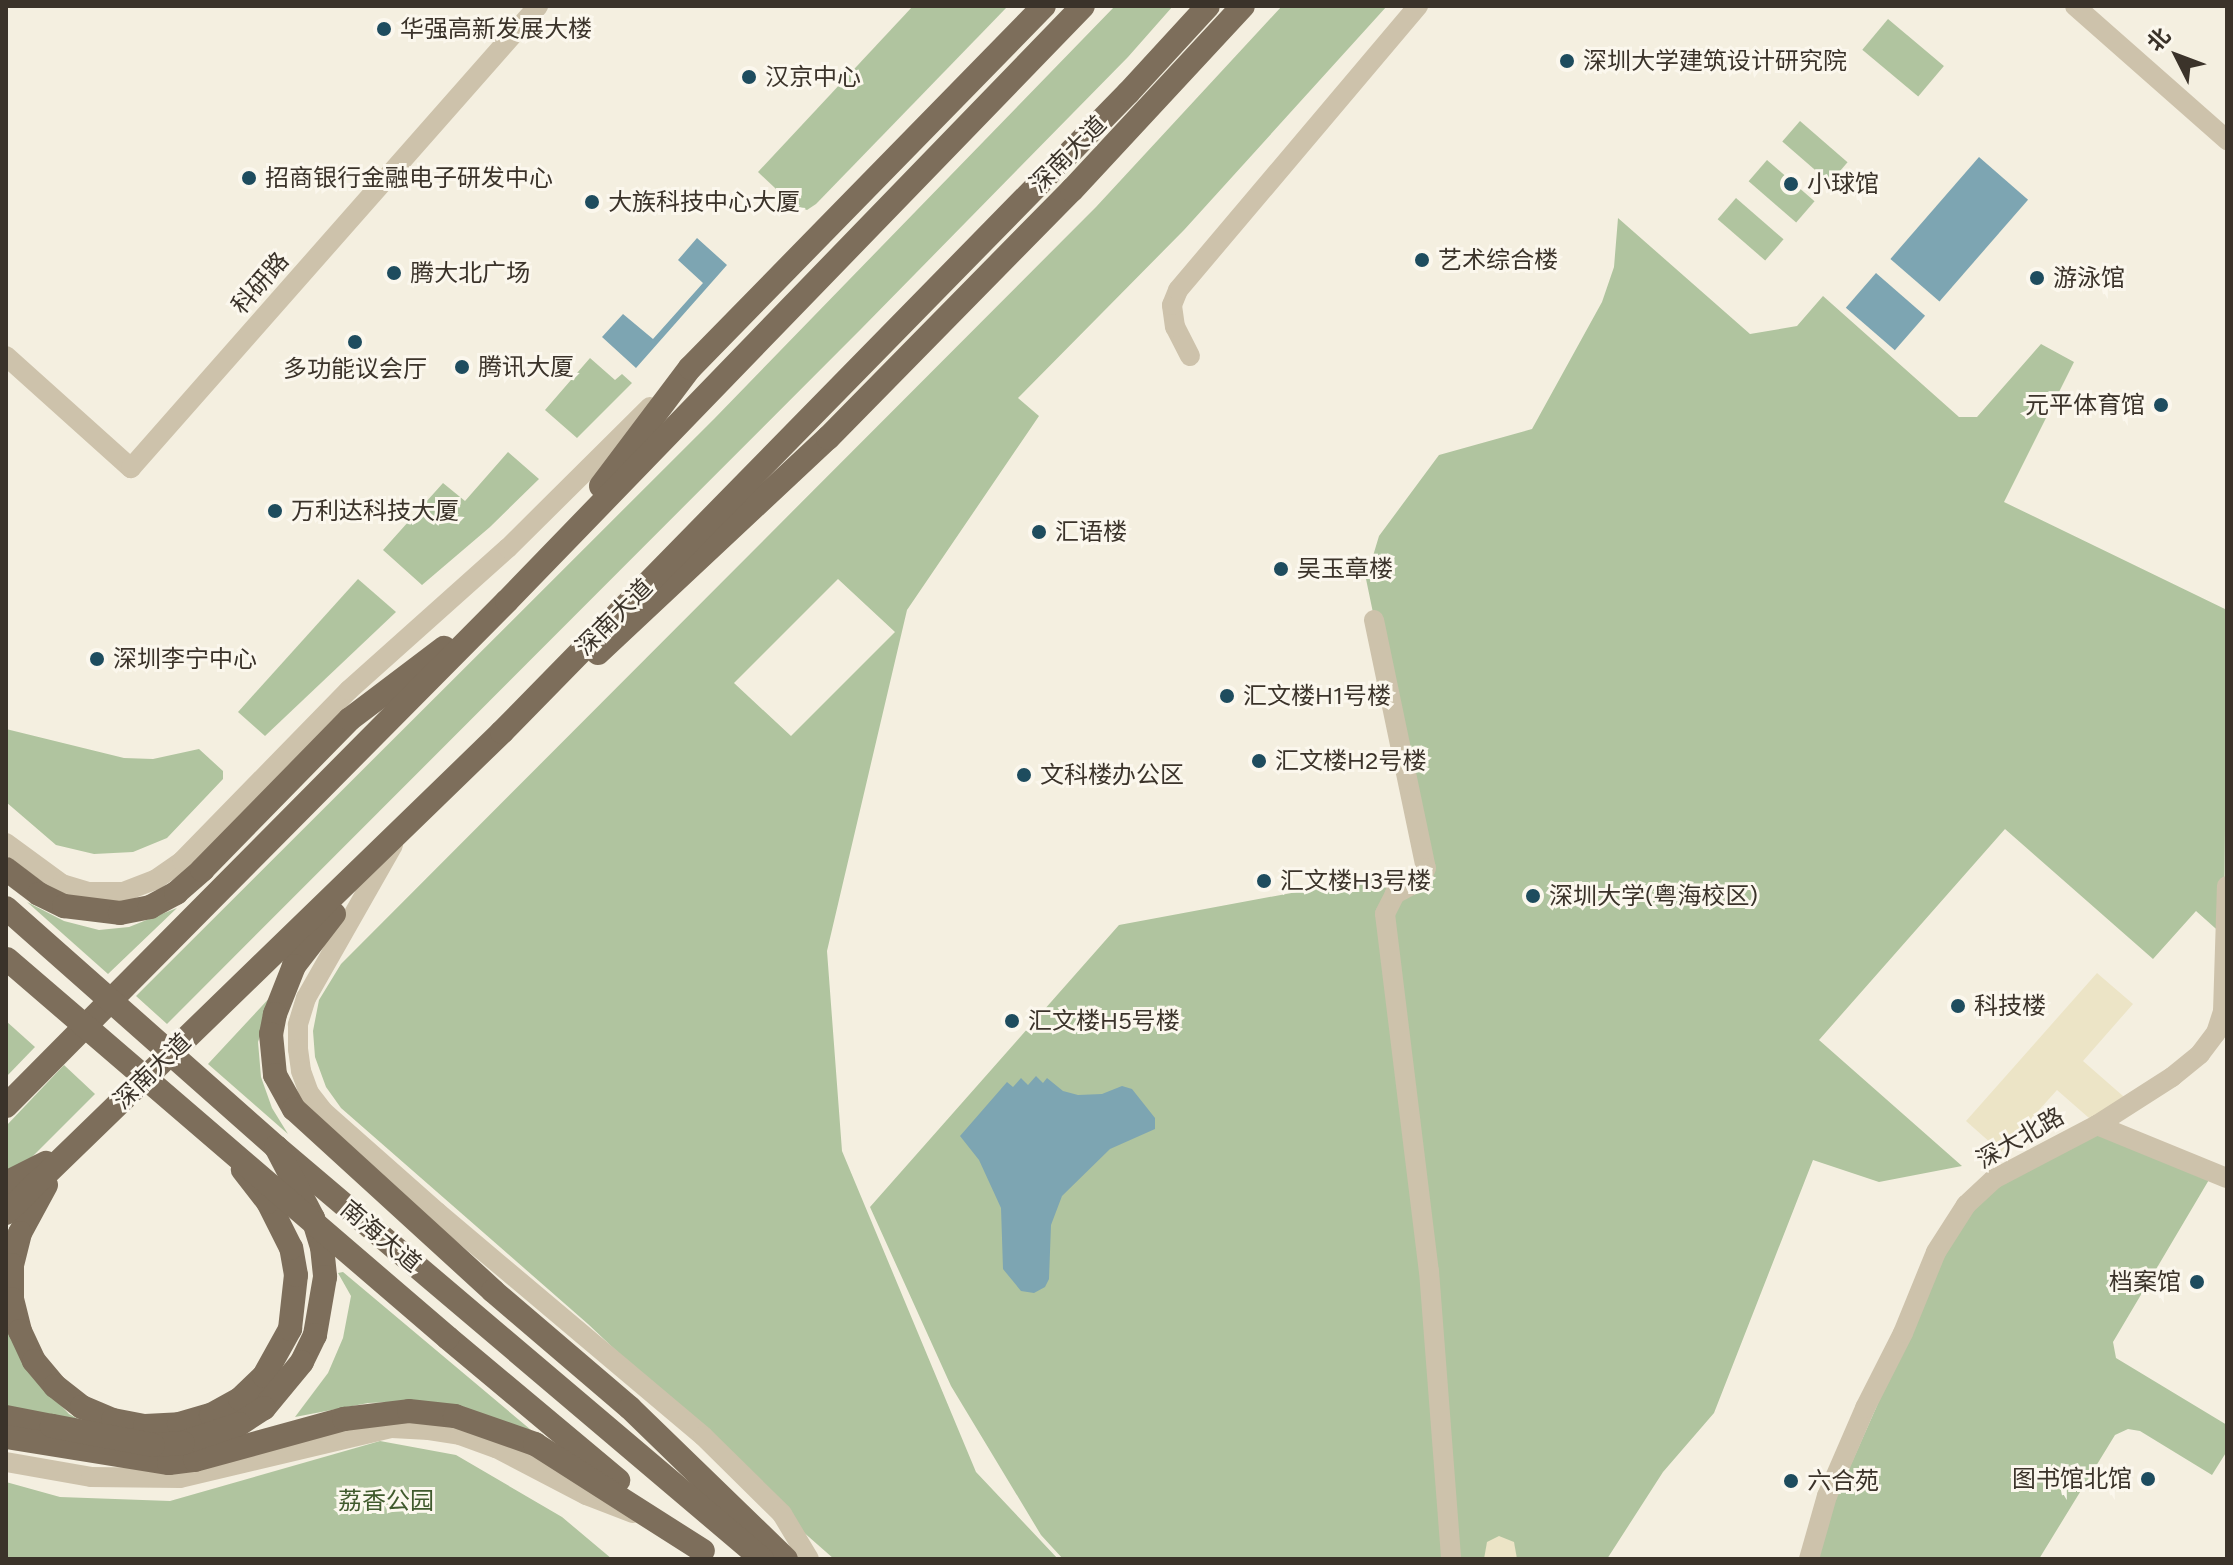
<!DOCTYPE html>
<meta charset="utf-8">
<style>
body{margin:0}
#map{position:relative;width:2233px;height:1565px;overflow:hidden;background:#f4efe0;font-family:Figtree,"Noto Sans SC",sans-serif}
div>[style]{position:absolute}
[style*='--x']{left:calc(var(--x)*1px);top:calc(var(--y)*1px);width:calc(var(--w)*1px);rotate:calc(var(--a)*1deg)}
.green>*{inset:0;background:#b0c49f;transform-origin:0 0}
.plaza>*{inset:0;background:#ece4c6}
.water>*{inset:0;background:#7da5b2;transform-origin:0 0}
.minor>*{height:20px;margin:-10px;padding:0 10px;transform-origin:10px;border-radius:10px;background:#cdc2ab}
.major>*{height:24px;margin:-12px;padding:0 12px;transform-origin:12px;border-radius:12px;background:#7d6e5b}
.major-bridge>*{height:24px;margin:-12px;padding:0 12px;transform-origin:12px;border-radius:12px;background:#7d6e5b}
.dots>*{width:22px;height:22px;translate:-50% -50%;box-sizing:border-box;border:4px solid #fbf7ed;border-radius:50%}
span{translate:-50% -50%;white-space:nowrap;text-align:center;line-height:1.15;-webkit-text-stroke:6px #fbf7ed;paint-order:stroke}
.poi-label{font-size:24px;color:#3b332a}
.left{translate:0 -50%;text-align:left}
.right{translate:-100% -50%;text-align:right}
.street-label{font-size:24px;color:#3b332a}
.park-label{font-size:24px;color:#405a2d}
.frame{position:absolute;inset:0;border:8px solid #3b332a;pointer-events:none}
.north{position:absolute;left:2137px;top:16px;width:80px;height:80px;-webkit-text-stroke:6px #fbf7ed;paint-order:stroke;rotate:312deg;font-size:22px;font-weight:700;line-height:32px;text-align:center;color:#3b332a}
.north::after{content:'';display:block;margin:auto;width:28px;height:36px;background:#3b332a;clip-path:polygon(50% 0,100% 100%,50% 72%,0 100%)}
</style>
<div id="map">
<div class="green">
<i style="clip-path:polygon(913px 6px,1008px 6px,816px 204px,807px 210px,792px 204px,758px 172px)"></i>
<i style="clip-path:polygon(1115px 6px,1173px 6px,1128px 57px,862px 328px,167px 1024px,136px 996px,714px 419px)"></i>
<i style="clip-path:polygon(evenodd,1282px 6px,1387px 6px,1184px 230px,1018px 398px,1039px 416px,907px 610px,827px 951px,842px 1151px,976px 1472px,1058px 1559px,834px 1559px,768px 1501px,736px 1464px,588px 1324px,341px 1108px,326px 1087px,315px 1057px,313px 1031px,319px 1000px,341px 964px,1096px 207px,1282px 6px,838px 579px,895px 632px,791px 736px,734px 683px,838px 579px)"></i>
<i style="left:1888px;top:19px;width:73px;height:40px;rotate:40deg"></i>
<i style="left:1800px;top:121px;width:63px;height:27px;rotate:41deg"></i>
<i style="left:1767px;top:160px;width:63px;height:28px;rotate:41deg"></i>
<i style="left:1736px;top:198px;width:63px;height:28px;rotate:41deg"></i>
<i style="clip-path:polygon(1618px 218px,1750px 334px,1797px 326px,1823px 296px,1959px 417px,1977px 417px,2041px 344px,2074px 362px,2004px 502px,2227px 610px,2224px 936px,2196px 911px,2153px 959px,2005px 829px,1819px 1040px,1962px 1166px,1879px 1182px,1813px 1160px,1714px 1413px,1663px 1472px,1607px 1559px,1063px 1559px,1041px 1535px,951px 1386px,870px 1207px,1119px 925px,1426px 868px,1366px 579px,1379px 536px,1439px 455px,1532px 429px,1602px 302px,1614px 267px)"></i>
<i style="clip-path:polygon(590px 358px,615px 380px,622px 374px,632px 383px,577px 438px,545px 410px)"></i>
<i style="clip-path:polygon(508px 452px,539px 479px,490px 527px,422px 585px,383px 550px,443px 483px,465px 501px)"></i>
<i style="clip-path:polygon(358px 579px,396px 612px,265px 736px,238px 712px)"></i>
<i style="clip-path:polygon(6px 729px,124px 758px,153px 759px,199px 749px,223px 771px,223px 779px,167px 838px,133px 852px,94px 854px,56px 845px,6px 802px)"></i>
<i style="clip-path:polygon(27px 902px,64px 921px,99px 930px,129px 927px,177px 908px,108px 974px)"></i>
<i style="clip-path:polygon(275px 992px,258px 1042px,261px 1077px,272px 1108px,288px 1134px,208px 1064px)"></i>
<i style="clip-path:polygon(6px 1021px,35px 1047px,6px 1077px)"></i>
<i style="clip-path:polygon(64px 1065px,95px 1094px,6px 1183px,6px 1126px)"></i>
<i style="clip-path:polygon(2097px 1125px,2213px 1173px,2113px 1342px,2116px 1358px,2227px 1425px,2227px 1451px,2212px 1475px,2140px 1431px,2128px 1429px,2115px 1435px,2039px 1559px,1809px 1559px,1966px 1205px)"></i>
<i style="clip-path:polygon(343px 1272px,531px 1430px,518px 1432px,413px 1401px,368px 1403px,295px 1417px,328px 1373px,343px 1338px,351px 1296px,338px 1273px)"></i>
<i style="clip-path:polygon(6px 1311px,29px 1372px,69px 1414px,98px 1430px,6px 1413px)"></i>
<i style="clip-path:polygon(380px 1441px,456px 1455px,562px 1517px,612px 1559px,6px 1559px,6px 1482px,60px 1497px,170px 1501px)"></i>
</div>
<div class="plaza">
<i style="clip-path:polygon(2097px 973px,2133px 1004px,2083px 1061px,2131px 1103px,2097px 1125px,2057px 1090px,2001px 1152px,1966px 1121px)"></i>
<i style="clip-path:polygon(1499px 1536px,1514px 1542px,1517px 1559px,1484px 1559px,1487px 1542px)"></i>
</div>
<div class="water">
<i style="left:1979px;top:157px;width:65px;height:135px;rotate:41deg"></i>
<i style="clip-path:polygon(697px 238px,727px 265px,636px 368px,602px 337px,623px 314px,653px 339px,703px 283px,678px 260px)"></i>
<i style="left:1876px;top:273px;width:65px;height:46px;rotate:41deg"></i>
<i style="clip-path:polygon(1036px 1076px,1043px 1083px,1047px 1078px,1063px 1091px,1078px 1095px,1102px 1094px,1122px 1086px,1132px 1089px,1155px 1118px,1155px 1129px,1110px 1149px,1062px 1196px,1051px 1225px,1049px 1279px,1045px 1287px,1034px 1293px,1021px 1291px,1003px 1269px,1001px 1208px,979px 1160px,960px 1136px,1007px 1082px,1013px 1087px,1021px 1078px,1028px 1085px)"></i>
</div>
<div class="minor">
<i style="--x:2075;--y:6;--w:203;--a:41.4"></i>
<i style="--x:6;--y:356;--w:168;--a:41.9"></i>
<i style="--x:131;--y:468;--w:616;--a:-48.62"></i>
<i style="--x:1190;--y:356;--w:33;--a:-117"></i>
<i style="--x:1175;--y:327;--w:22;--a:-98"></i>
<i style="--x:1172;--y:305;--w:16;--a:-68"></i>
<i style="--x:1178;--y:290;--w:372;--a:-49.8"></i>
<i style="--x:1374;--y:620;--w:253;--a:78.2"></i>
<i style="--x:1426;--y:868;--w:13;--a:113"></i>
<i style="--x:1421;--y:880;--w:30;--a:152"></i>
<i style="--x:1395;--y:894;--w:22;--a:117"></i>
<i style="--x:1385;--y:914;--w:360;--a:83"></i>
<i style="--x:1429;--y:1271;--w:289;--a:85.6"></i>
<i style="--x:6;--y:843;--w:69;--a:36.2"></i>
<i style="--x:62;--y:884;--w:27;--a:17"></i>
<i style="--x:88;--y:892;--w:35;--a:0"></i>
<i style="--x:123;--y:892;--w:34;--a:-21"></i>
<i style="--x:155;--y:880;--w:33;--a:-35"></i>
<i style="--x:182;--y:861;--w:239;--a:-45.7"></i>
<i style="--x:349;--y:690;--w:213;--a:-41.8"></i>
<i style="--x:508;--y:548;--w:200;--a:-44.8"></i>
<i style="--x:393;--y:845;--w:176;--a:119.6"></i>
<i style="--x:306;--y:998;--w:28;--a:107"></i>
<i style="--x:298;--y:1025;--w:24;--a:90"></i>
<i style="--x:298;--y:1049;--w:22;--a:82"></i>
<i style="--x:301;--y:1071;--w:23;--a:70"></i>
<i style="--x:309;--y:1093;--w:24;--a:52"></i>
<i style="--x:324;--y:1112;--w:151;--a:41.5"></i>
<i style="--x:437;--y:1212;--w:348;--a:40.1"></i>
<i style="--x:703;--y:1436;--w:111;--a:44.6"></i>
<i style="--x:782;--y:1514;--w:52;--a:59"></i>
<i style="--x:2097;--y:1125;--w:140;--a:22.2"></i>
<i style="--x:6;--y:1462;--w:86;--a:10"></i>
<i style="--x:91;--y:1477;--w:89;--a:0.6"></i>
<i style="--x:180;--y:1478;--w:218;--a:-13.3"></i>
<i style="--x:392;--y:1428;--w:37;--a:3"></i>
<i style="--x:429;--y:1430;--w:31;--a:9"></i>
<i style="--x:460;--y:1435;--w:38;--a:20"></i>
<i style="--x:496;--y:1448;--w:102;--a:27.6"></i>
<i style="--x:586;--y:1495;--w:50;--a:21"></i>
<i style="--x:1809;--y:1559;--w:66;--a:-74.1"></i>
<i style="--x:1827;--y:1496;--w:96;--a:-66.6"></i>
<i style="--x:1865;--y:1408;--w:84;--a:-63.1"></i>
<i style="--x:1903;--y:1333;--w:87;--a:-67.8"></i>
<i style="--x:1936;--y:1252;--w:56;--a:-57.4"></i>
<i style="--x:1966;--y:1205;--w:38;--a:-43"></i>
<i style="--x:1994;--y:1179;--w:116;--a:-27.7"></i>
<i style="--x:2097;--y:1125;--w:89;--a:-32.6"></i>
<i style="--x:2172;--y:1077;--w:36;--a:-39"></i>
<i style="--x:2200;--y:1054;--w:26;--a:-53"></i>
<i style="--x:2216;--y:1033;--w:22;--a:-72"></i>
<i style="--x:2223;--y:1012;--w:126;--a:-88.2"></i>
</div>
<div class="major">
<i style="--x:601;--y:486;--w:148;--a:-53"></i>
<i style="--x:690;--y:368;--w:506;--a:-45.64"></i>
<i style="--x:598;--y:653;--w:315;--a:-43.1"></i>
<i style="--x:828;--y:438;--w:348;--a:-45.5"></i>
<i style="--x:1072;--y:190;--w:251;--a:-47.1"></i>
<i style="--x:6;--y:869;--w:41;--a:37.1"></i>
<i style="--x:39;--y:894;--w:28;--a:26"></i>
<i style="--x:64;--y:906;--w:56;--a:7.1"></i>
<i style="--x:120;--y:913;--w:31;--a:-11"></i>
<i style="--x:150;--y:907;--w:30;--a:-28"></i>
<i style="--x:176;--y:893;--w:35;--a:-41"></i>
<i style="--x:202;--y:870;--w:211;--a:-45.6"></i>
<i style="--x:350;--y:719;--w:118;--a:-37.1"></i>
<i style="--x:334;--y:914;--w:66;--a:127.6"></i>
<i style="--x:294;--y:966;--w:52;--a:111.6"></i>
<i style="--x:275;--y:1014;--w:20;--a:101"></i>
<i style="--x:271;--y:1034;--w:41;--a:84.4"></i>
<i style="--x:275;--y:1075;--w:39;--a:61"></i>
<i style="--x:294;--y:1109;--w:270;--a:42.4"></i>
<i style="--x:493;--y:1291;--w:180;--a:40.5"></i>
<i style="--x:630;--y:1408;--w:217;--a:44.1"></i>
<i style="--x:6;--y:1106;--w:711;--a:-45.23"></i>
<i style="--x:507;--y:601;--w:828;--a:-45.93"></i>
<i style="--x:276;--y:1147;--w:637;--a:40.29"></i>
<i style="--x:6;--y:1183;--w:45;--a:-26.6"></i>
<i style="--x:46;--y:1185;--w:55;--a:118.4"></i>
<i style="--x:20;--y:1233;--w:33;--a:104"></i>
<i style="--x:12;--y:1265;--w:34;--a:90"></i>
<i style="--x:12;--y:1299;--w:33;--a:76"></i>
<i style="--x:20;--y:1331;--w:33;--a:65"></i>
<i style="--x:34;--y:1361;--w:33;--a:50"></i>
<i style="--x:55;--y:1386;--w:34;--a:38"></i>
<i style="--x:82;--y:1407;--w:34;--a:23"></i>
<i style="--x:113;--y:1420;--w:33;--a:11"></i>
<i style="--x:145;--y:1426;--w:34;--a:-3"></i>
<i style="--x:179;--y:1424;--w:33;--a:-16"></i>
<i style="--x:211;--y:1415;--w:33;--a:-29"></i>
<i style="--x:240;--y:1399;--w:33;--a:-44"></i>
<i style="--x:264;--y:1376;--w:54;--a:-61"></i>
<i style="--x:290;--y:1329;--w:54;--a:-83.7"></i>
<i style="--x:296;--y:1275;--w:27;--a:-100"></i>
<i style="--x:291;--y:1248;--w:51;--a:-116.6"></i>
<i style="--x:268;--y:1202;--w:41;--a:-128"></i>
<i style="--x:6;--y:1213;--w:691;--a:-44.12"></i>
<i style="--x:502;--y:732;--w:895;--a:-45.59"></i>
<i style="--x:1128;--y:93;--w:118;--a:-47.4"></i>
<i style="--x:448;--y:1338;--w:222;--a:39.9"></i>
<i style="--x:6;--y:1417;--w:47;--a:11.1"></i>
<i style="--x:6;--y:1437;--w:165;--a:9.1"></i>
<i style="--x:169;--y:1463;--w:26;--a:-7"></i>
<i style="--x:195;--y:1460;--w:155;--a:-15.4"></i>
<i style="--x:344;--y:1419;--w:65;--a:-7"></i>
<i style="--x:409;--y:1411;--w:46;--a:6.2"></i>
<i style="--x:455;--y:1416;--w:85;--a:19.3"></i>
<i style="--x:535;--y:1444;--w:199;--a:32.5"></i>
</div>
<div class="major-bridge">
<i style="--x:6;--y:908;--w:361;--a:41.5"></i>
<i style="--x:276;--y:1147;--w:80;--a:62.5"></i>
<i style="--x:313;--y:1218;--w:30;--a:73"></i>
<i style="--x:322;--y:1247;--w:30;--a:84"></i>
<i style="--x:325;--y:1277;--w:59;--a:99.8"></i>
<i style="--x:315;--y:1335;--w:30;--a:116"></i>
<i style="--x:302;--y:1362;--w:60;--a:129.6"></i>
<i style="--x:264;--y:1408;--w:30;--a:147"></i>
<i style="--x:239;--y:1424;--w:59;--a:161.3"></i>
<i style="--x:183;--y:1443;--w:30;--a:176"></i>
<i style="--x:153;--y:1445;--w:103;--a:-169.3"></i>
<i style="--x:7;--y:959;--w:581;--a:40.68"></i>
</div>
<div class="dots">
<i style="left:384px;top:29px;background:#1e4c5e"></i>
<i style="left:1567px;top:61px;background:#1e4c5e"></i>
<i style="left:749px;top:77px;background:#1e4c5e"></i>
<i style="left:249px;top:178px;background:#1e4c5e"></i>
<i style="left:1791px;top:184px;background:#1e4c5e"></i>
<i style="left:592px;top:202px;background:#1e4c5e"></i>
<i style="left:1422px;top:260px;background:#1e4c5e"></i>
<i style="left:394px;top:273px;background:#1e4c5e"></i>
<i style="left:2037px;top:278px;background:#1e4c5e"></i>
<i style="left:355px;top:342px;background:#1e4c5e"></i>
<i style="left:462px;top:367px;background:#1e4c5e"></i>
<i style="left:2161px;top:405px;background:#1e4c5e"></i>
<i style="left:275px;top:511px;background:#1e4c5e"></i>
<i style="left:1039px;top:532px;background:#1e4c5e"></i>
<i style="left:1281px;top:569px;background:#1e4c5e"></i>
<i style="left:97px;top:659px;background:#1e4c5e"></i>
<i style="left:1227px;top:696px;background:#1e4c5e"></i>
<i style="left:1259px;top:761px;background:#1e4c5e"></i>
<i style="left:1024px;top:775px;background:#1e4c5e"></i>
<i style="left:1264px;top:881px;background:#1e4c5e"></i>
<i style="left:1533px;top:896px;background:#1e4c5e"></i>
<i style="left:1958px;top:1006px;background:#1e4c5e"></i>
<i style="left:1012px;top:1021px;background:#1e4c5e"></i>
<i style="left:2197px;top:1282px;background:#1e4c5e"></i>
<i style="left:2148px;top:1479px;background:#1e4c5e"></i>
<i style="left:1791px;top:1481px;background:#1e4c5e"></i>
</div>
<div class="poi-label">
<span class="left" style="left:400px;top:29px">华强高新发展大楼</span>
<span class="left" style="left:1583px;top:61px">深圳大学建筑设计研究院</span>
<span class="left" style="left:765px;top:77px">汉京中心</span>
<span class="left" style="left:265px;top:178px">招商银行金融电子研发中心</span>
<span class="left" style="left:1807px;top:184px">小球馆</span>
<span class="left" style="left:608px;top:202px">大族科技中心大厦</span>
<span class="left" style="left:1438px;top:260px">艺术综合楼</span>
<span class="left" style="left:410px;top:273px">腾大北广场</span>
<span class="left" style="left:2053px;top:278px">游泳馆</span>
<span class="left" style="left:478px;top:367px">腾讯大厦</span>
<span style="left:355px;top:369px">多功能议会厅</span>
<span class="right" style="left:2145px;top:405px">元平体育馆</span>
<span class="left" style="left:291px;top:511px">万利达科技大厦</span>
<span class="left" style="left:1055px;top:532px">汇语楼</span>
<span class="left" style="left:1297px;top:569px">吴玉章楼</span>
<span class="left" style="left:113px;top:659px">深圳李宁中心</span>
<span class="left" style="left:1243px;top:696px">汇文楼H1号楼</span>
<span class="left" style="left:1275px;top:761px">汇文楼H2号楼</span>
<span class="left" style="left:1040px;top:775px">文科楼办公区</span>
<span class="left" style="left:1280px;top:881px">汇文楼H3号楼</span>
<span class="left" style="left:1549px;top:896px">深圳大学(粤海校区)</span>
<span class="left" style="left:1974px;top:1006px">科技楼</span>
<span class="left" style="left:1028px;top:1021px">汇文楼H5号楼</span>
<span class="right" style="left:2181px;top:1282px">档案馆</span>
<span class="right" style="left:2132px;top:1479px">图书馆北馆</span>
<span class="left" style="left:1807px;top:1481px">六合苑</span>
</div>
<div class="street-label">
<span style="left:1068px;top:154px;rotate:-45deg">深南大道</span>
<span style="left:260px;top:283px;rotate:-49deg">科研路</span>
<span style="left:614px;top:617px;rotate:-45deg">深南大道</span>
<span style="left:152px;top:1071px;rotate:-44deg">深南大道</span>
<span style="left:2020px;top:1138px;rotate:-30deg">深大北路</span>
<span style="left:381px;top:1236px;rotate:40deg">南海大道</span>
</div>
<div class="park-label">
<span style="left:386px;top:1501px">荔香公园</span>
</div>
<div class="frame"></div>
<div class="north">北</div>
</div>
